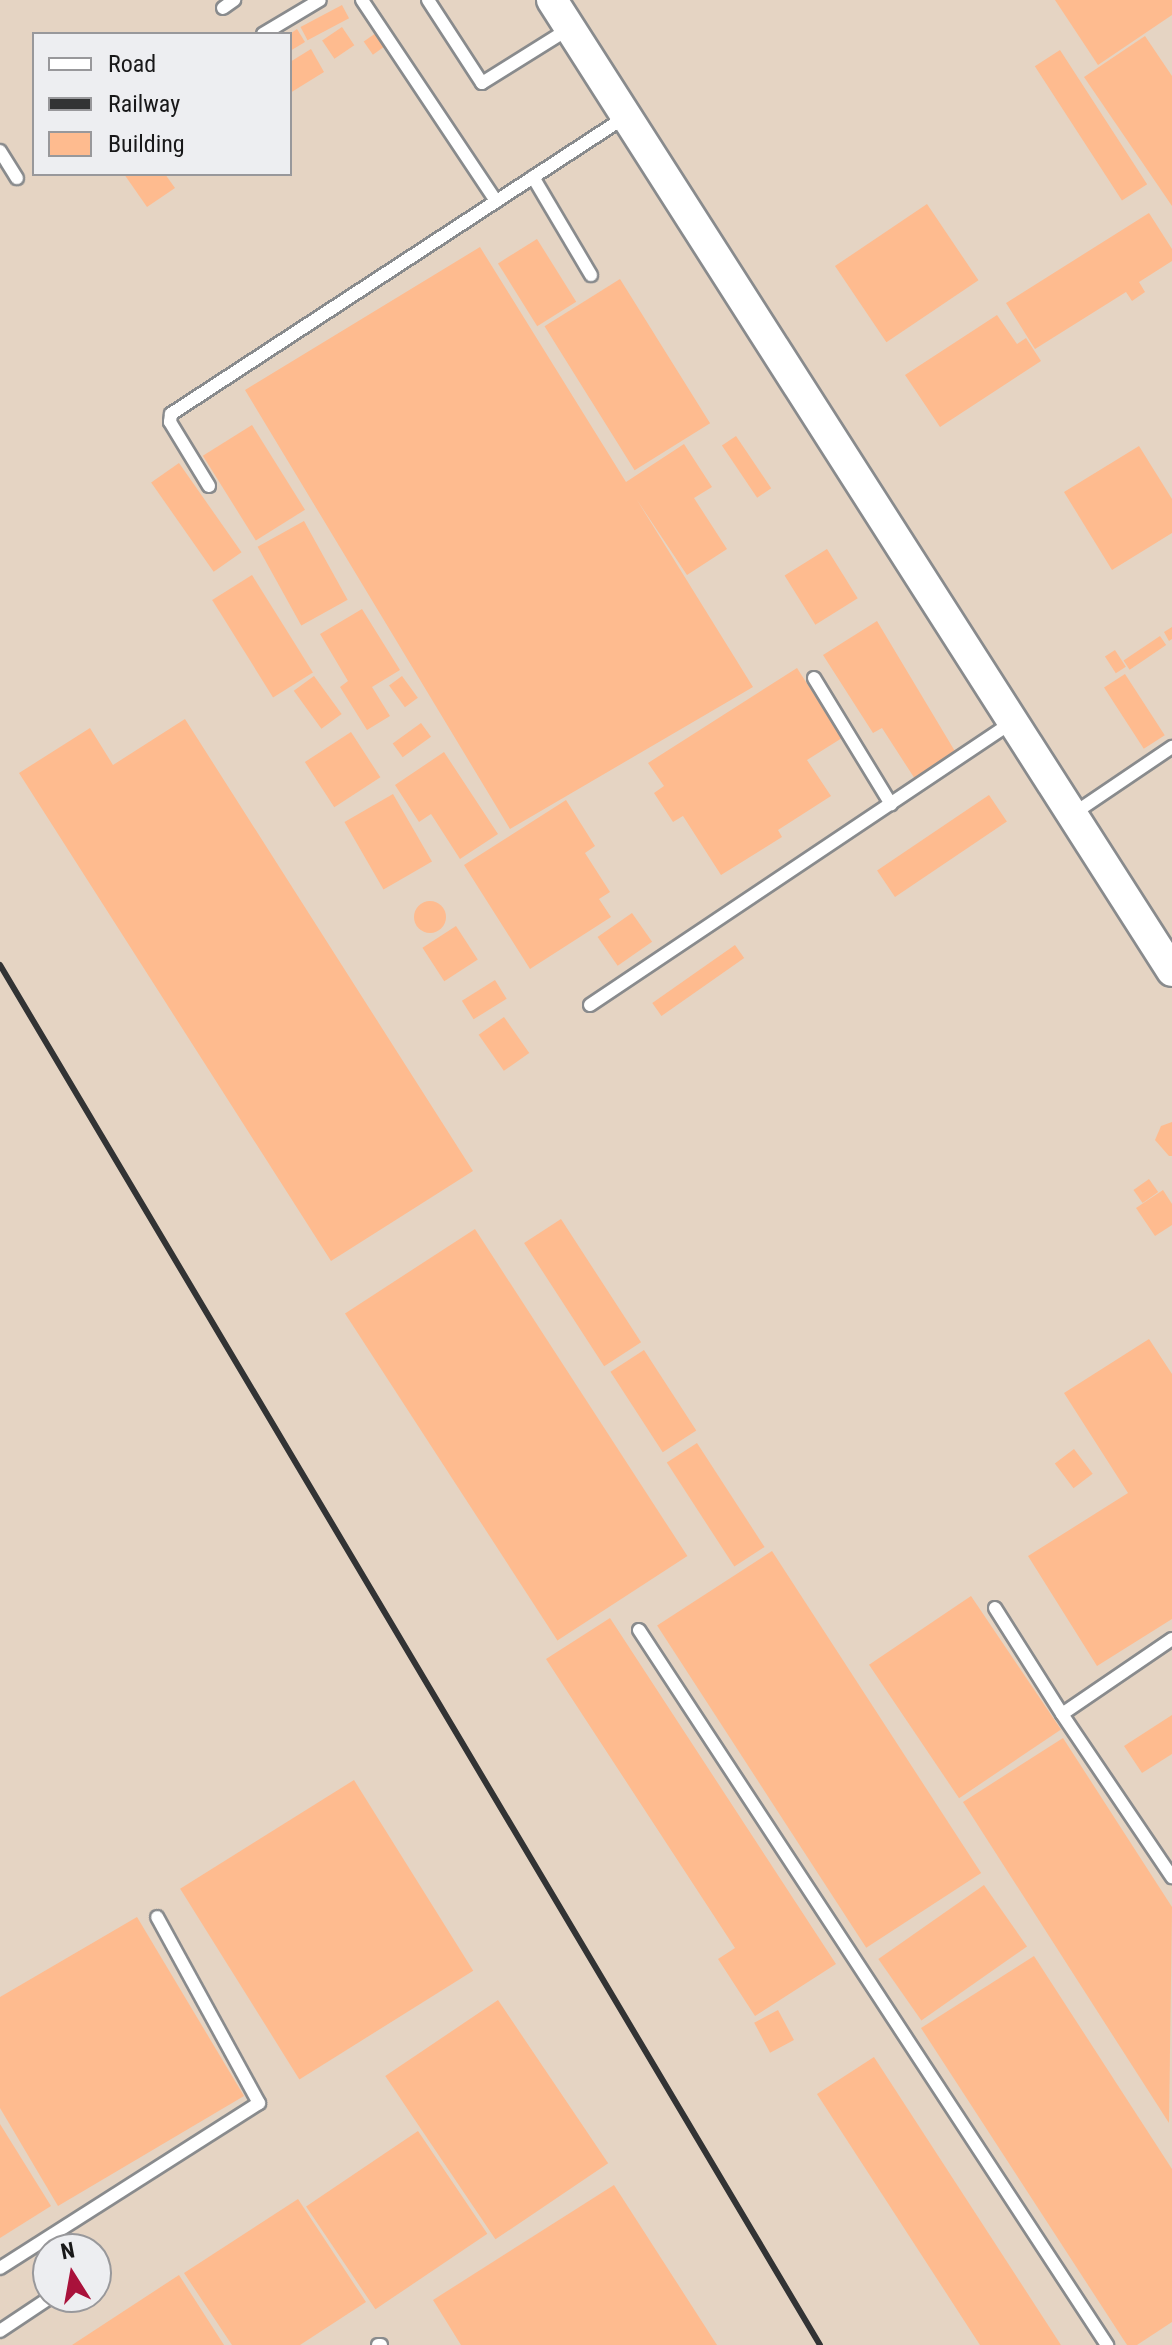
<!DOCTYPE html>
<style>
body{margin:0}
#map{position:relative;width:1172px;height:2345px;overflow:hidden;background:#e0e1e4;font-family:"Roboto Condensed",sans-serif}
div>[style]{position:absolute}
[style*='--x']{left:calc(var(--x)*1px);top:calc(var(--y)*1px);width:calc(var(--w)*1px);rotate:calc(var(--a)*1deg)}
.industrial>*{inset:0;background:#e5d4c3}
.building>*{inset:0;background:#febb8f;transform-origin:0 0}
.round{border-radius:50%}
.roads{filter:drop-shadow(2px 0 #898b8d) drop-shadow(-2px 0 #898b8d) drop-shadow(0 2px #898b8d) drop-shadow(0 -2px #898b8d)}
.service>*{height:12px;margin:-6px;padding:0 6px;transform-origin:6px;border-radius:6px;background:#fff}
.tertiary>*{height:30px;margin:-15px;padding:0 15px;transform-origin:15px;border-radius:15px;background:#fff}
.rail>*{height:6px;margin:-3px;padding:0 3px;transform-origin:3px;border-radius:3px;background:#323334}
span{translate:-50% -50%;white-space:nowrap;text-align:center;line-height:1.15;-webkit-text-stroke:6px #edeef1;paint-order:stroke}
.legend{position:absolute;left:32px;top:32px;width:260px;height:144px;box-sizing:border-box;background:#edeef1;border:2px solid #98989b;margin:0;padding:10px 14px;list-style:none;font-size:24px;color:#181819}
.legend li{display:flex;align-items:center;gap:16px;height:40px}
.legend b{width:40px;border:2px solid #98989b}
.north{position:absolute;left:32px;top:2233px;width:80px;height:80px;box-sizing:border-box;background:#edeef1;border:2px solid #98989b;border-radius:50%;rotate:349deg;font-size:22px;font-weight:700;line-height:32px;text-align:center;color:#181819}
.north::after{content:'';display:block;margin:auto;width:28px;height:36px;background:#a9123b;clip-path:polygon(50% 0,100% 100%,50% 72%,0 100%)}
</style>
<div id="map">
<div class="industrial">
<i style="clip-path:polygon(evenodd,0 0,1172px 0,1172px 2345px,0 2345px,0 0,34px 34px,290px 34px,290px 174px,34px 174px,34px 34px,0 0,48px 2249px,96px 2249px,96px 2297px,48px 2297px,48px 2249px)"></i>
</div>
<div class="building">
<i style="clip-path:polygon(1055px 0,1172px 0,1172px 15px,1098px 65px)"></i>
<i style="left:342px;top:5px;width:15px;height:47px;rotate:62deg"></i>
<i style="left:342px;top:27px;width:22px;height:24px;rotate:56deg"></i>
<i style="clip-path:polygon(297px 29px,305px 42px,290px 51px,290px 34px)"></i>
<i style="left:376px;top:33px;width:16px;height:15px;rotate:55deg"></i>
<i style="clip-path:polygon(1145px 36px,1172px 76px,1172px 206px,1084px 77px)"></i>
<i style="clip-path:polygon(311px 49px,324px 72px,290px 93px,290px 62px)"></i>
<i style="left:1060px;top:50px;width:160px;height:30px;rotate:57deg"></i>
<i style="clip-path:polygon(124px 174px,165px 174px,175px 188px,147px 207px)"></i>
<i style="left:927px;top:204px;width:92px;height:111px;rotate:56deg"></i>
<i style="clip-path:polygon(1149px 213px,1172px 249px,1172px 261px,1139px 282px,1145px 292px,1132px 301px,1126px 292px,1035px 349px,1006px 303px)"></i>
<i style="left:537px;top:239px;width:74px;height:46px;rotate:58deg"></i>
<i style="clip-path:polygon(480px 247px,626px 482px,684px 444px,712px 487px,694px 498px,727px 549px,687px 575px,637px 500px,753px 687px,510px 829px,245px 390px)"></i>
<i style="left:620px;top:279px;width:170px;height:89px;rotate:58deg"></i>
<i style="clip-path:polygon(997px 315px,1017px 344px,1026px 338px,1041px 361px,940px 427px,905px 375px)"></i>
<i style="left:252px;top:425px;width:100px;height:58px;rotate:58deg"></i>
<i style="left:736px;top:436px;width:63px;height:17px;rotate:56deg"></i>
<i style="clip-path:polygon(1139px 446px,1172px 499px,1172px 533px,1112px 570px,1064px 492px)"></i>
<i style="left:179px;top:463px;width:109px;height:34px;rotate:55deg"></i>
<i style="left:304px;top:521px;width:90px;height:53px;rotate:61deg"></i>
<i style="left:827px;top:549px;width:58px;height:50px;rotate:58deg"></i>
<i style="left:252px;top:575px;width:115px;height:47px;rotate:58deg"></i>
<i style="clip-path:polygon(362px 609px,400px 670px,372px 687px,390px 716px,367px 730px,340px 687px,348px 681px,320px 634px)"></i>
<i style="clip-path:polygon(877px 621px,956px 753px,915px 779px,882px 728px,873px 733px,823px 655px)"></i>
<i style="clip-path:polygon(1172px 627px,1172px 639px,1169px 641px,1164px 632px)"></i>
<i style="left:1160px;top:636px;width:11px;height:44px;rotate:56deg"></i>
<i style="left:1115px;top:650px;width:20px;height:12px;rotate:57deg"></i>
<i style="clip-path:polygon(797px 668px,842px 738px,807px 760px,831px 796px,778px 830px,782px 837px,721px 875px,683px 816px,673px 822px,654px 793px,664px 786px,648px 763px)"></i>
<i style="left:1125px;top:674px;width:73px;height:25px;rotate:57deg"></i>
<i style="left:314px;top:676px;width:47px;height:25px;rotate:54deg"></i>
<i style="left:402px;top:676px;width:27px;height:16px;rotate:54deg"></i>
<i style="clip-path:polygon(185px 719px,473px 1171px,331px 1261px,19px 773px,90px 728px,113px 765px)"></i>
<i style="left:421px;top:723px;width:17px;height:35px;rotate:54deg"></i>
<i style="left:351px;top:732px;width:54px;height:55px;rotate:57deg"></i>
<i style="clip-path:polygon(444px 752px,498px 834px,460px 859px,431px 814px,419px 822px,395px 785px)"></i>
<i style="left:393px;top:794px;width:78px;height:56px;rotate:60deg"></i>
<i style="left:989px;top:795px;width:32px;height:135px;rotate:56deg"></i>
<i style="clip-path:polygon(566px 800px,595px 846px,585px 853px,610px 892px,599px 899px,611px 917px,530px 969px,464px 865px)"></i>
<i class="round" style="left:414px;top:901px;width:32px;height:32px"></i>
<i style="left:632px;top:913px;width:35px;height:42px;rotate:55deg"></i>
<i style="left:456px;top:926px;width:40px;height:40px;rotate:57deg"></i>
<i style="left:735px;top:945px;width:16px;height:101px;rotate:55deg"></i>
<i style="left:495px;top:980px;width:22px;height:39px;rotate:58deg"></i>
<i style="left:504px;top:1017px;width:44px;height:31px;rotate:55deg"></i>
<i style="clip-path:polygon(1172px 1122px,1172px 1156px,1169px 1156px,1155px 1140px,1161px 1126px)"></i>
<i style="left:1149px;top:1179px;width:16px;height:19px;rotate:55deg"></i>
<i style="clip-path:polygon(1163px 1190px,1172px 1204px,1172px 1225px,1155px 1236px,1136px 1208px)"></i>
<i style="left:561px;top:1219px;width:147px;height:44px;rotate:57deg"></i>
<i style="left:475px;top:1229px;width:390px;height:155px;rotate:57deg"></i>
<i style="clip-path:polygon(1149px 1339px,1172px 1374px,1172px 1619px,1097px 1666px,1028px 1556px,1128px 1493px,1064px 1393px)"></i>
<i style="left:644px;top:1350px;width:96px;height:40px;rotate:57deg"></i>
<i style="left:697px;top:1443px;width:124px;height:36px;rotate:57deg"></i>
<i style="left:1074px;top:1449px;width:31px;height:24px;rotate:53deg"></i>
<i style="left:772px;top:1551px;width:384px;height:137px;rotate:57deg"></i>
<i style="left:971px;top:1596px;width:161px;height:123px;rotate:56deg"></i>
<i style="clip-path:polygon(610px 1618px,836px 1964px,755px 2016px,718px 1959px,735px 1948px,546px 1659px)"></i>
<i style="clip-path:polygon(1172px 1715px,1172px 1754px,1142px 1773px,1124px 1746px)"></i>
<i style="clip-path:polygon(1063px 1738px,1172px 1907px,1169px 2123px,963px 1802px)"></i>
<i style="left:354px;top:1780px;width:225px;height:205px;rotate:58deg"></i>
<i style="left:984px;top:1885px;width:75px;height:129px;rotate:55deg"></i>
<i style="clip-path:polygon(137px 1917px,244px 2096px,58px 2206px,0 2108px,0 1997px)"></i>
<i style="clip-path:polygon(1034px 1956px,1172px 2169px,1172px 2322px,1137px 2345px,1127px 2345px,921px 2028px)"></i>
<i style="left:498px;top:2000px;width:197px;height:136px;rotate:56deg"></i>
<i style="left:778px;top:2010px;width:34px;height:27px;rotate:62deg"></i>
<i style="left:874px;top:2057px;width:343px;height:68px;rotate:57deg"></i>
<i style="clip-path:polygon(0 2124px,51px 2206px,0 2238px)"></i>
<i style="left:418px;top:2131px;width:124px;height:135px;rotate:56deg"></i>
<i style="clip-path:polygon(614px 2185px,717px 2345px,461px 2345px,433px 2300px)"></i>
<i style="clip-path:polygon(298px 2199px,366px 2302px,300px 2345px,232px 2345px,184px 2273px)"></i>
<i style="clip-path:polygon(179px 2275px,224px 2345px,72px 2345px)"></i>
</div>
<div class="roads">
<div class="service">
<i style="--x:362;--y:0;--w:242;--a:56.3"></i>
<i style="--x:428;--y:0;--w:99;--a:57"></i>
<i style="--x:482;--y:83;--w:104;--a:-32"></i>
<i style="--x:223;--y:8;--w:14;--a:-36"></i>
<i style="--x:263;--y:34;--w:66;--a:-30.8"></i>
<i style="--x:0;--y:151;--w:32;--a:58"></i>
<i style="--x:533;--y:177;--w:114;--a:59.4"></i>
<i style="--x:209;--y:486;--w:75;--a:-121.4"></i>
<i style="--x:170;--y:422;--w:8;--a:-83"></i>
<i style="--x:171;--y:414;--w:543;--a:-33.19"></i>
<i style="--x:814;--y:678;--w:148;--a:58.6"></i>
<i style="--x:1073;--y:814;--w:120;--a:-34.1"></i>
<i style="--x:590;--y:1005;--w:507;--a:-33.82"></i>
<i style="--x:995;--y:1608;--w:125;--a:57.7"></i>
<i style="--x:639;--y:1630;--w:855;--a:56.79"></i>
<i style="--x:1172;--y:1639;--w:133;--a:145.7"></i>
<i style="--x:1062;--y:1714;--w:197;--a:56"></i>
<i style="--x:0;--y:2268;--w:307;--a:-32.5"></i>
<i style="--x:259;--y:2103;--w:212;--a:-118.7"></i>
<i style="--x:0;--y:2331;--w:61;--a:-33.7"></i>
<i style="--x:378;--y:2345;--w:3;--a:0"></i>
</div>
<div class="tertiary">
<i style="--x:552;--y:0;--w:1152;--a:57.44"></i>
</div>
</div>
<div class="rail">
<i style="--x:0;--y:965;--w:1605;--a:59.28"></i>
</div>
<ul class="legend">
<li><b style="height:10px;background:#fff"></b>Road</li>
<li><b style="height:10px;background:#323334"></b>Railway</li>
<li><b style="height:22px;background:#febb8f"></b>Building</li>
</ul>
<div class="north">N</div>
</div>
